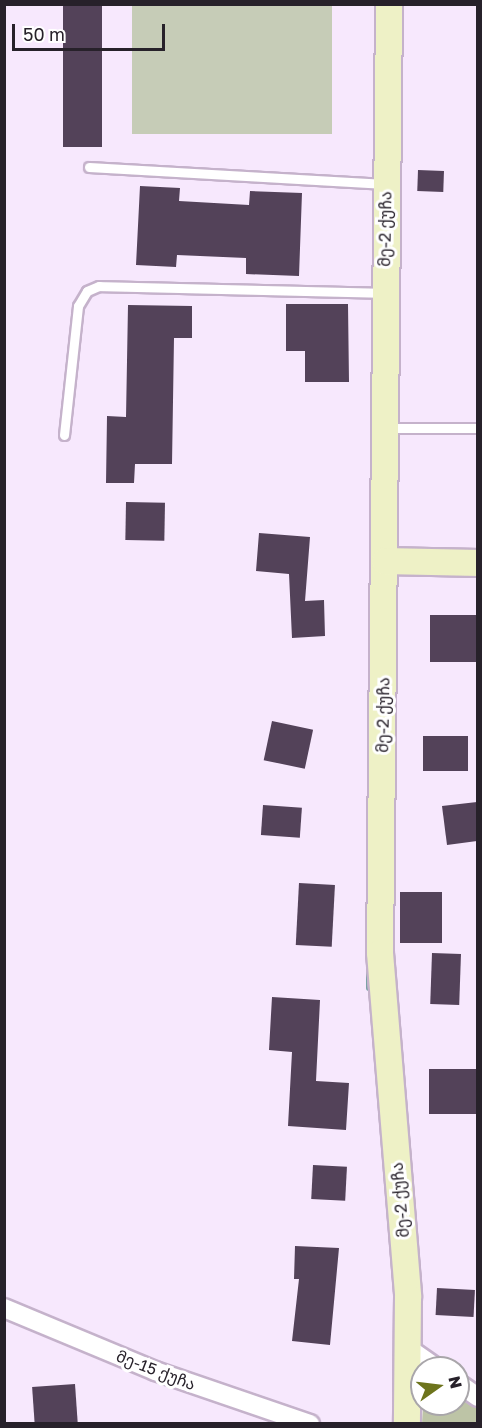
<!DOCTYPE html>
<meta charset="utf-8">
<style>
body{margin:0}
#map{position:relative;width:482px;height:1428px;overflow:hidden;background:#f7e8fd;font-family:"Golos Text","Noto Sans Georgian",sans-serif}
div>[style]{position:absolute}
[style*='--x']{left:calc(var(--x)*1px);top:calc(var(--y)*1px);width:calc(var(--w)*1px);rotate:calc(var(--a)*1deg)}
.green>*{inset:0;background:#c6ccb7;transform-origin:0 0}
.forest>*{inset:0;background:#bdc4a6}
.stream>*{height:6px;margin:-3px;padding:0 3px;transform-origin:3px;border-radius:3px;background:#7ba1a5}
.building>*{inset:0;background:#534259;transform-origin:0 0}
.roads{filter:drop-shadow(2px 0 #c5b2cb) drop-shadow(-2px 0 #c5b2cb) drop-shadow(0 2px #c5b2cb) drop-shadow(0 -2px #c5b2cb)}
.lane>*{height:9px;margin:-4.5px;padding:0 4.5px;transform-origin:4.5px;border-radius:4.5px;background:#fff}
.street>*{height:18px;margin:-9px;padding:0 9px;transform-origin:9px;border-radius:9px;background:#fff}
.secondary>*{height:26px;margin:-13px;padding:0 13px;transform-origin:13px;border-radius:13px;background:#eef1c6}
span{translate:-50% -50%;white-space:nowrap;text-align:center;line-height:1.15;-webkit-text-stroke:6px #fff;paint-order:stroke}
.street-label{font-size:16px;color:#27212a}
.frame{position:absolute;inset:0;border:6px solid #27212a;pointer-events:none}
.north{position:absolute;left:410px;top:1356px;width:60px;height:60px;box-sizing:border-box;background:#fff;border:2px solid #a9a6aa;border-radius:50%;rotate:76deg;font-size:16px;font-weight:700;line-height:24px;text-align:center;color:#27212a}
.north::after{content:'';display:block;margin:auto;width:21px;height:27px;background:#6d741c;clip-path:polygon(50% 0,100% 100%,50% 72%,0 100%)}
.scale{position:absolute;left:12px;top:24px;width:153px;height:27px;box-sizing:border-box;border:3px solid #27212a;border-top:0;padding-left:8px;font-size:18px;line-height:21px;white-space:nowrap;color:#27212a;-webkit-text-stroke:4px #fff;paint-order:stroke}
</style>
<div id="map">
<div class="green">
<i style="left:132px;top:5px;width:200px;height:129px"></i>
</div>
<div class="forest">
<i style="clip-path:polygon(458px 1394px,477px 1408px,477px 1423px,422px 1424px,423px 1404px,458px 1404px)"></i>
</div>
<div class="stream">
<i style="--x:369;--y:988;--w:18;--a:-90"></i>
</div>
<div class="building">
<i style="left:63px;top:4px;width:39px;height:143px"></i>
<i style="left:418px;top:170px;width:26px;height:21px;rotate:2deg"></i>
<i style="clip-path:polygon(140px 186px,180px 188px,179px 201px,249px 205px,250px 191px,302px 193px,299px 276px,246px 274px,246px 258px,177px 255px,176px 267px,136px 265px)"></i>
<i style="clip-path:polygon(286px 304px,348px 304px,349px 382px,305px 382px,305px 351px,286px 351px)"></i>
<i style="clip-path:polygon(128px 305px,192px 306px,192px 338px,174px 338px,172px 464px,135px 464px,134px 483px,106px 483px,107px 416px,126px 417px)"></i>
<i style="left:126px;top:502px;width:39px;height:38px;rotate:1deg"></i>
<i style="clip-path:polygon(259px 533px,310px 537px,305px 601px,324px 600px,325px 636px,292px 638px,289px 574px,256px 571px)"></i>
<i style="left:430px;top:615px;width:47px;height:47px"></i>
<i style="left:272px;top:721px;width:42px;height:40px;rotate:12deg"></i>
<i style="left:423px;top:736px;width:45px;height:35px"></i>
<i style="clip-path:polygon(477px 802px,477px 841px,447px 845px,442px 806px)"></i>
<i style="left:263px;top:805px;width:39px;height:30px;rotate:4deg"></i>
<i style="left:299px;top:883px;width:36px;height:62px;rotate:3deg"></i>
<i style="left:400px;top:892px;width:42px;height:51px"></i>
<i style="left:432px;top:953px;width:29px;height:51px;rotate:2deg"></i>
<i style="clip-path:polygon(272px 997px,320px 1000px,316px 1081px,349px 1083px,346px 1130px,288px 1126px,292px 1052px,269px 1050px)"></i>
<i style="left:429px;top:1069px;width:48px;height:45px"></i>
<i style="left:313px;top:1165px;width:34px;height:34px;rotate:3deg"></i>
<i style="clip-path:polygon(295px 1246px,339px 1248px,330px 1345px,292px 1341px,299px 1279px,294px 1279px)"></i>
<i style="left:437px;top:1288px;width:38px;height:27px;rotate:3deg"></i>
<i style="left:75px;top:1384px;width:40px;height:43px;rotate:86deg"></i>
</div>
<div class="roads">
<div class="lane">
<i style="--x:89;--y:167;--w:297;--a:3.3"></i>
<i style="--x:386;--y:428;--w:92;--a:0"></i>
<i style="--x:64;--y:435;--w:130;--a:-83.8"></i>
<i style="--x:78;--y:306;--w:17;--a:-59"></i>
<i style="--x:87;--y:291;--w:13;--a:-23"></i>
<i style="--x:99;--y:286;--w:286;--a:1.4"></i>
</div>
<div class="street">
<i style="--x:4;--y:1308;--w:164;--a:22.6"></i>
<i style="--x:155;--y:1371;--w:164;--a:18.9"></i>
<i style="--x:408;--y:1348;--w:35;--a:35"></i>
<i style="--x:458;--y:1383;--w:24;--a:35"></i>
</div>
<div class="secondary">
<i style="--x:389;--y:4;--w:949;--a:90.54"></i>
<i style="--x:380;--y:953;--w:345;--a:85.3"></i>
<i style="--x:408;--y:1297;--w:127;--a:90.5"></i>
<i style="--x:385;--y:561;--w:93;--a:1.2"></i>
</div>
</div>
<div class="street-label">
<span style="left:385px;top:229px;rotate:-89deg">მე-2 ქუჩა</span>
<span style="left:383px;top:715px;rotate:-89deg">მე-2 ქუჩა</span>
<span style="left:400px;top:1200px;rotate:-95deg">მე-2 ქუჩა</span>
<span style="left:156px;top:1370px;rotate:21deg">მე-15 ქუჩა</span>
</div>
<div class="frame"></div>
<div class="north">N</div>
<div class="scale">50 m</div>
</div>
